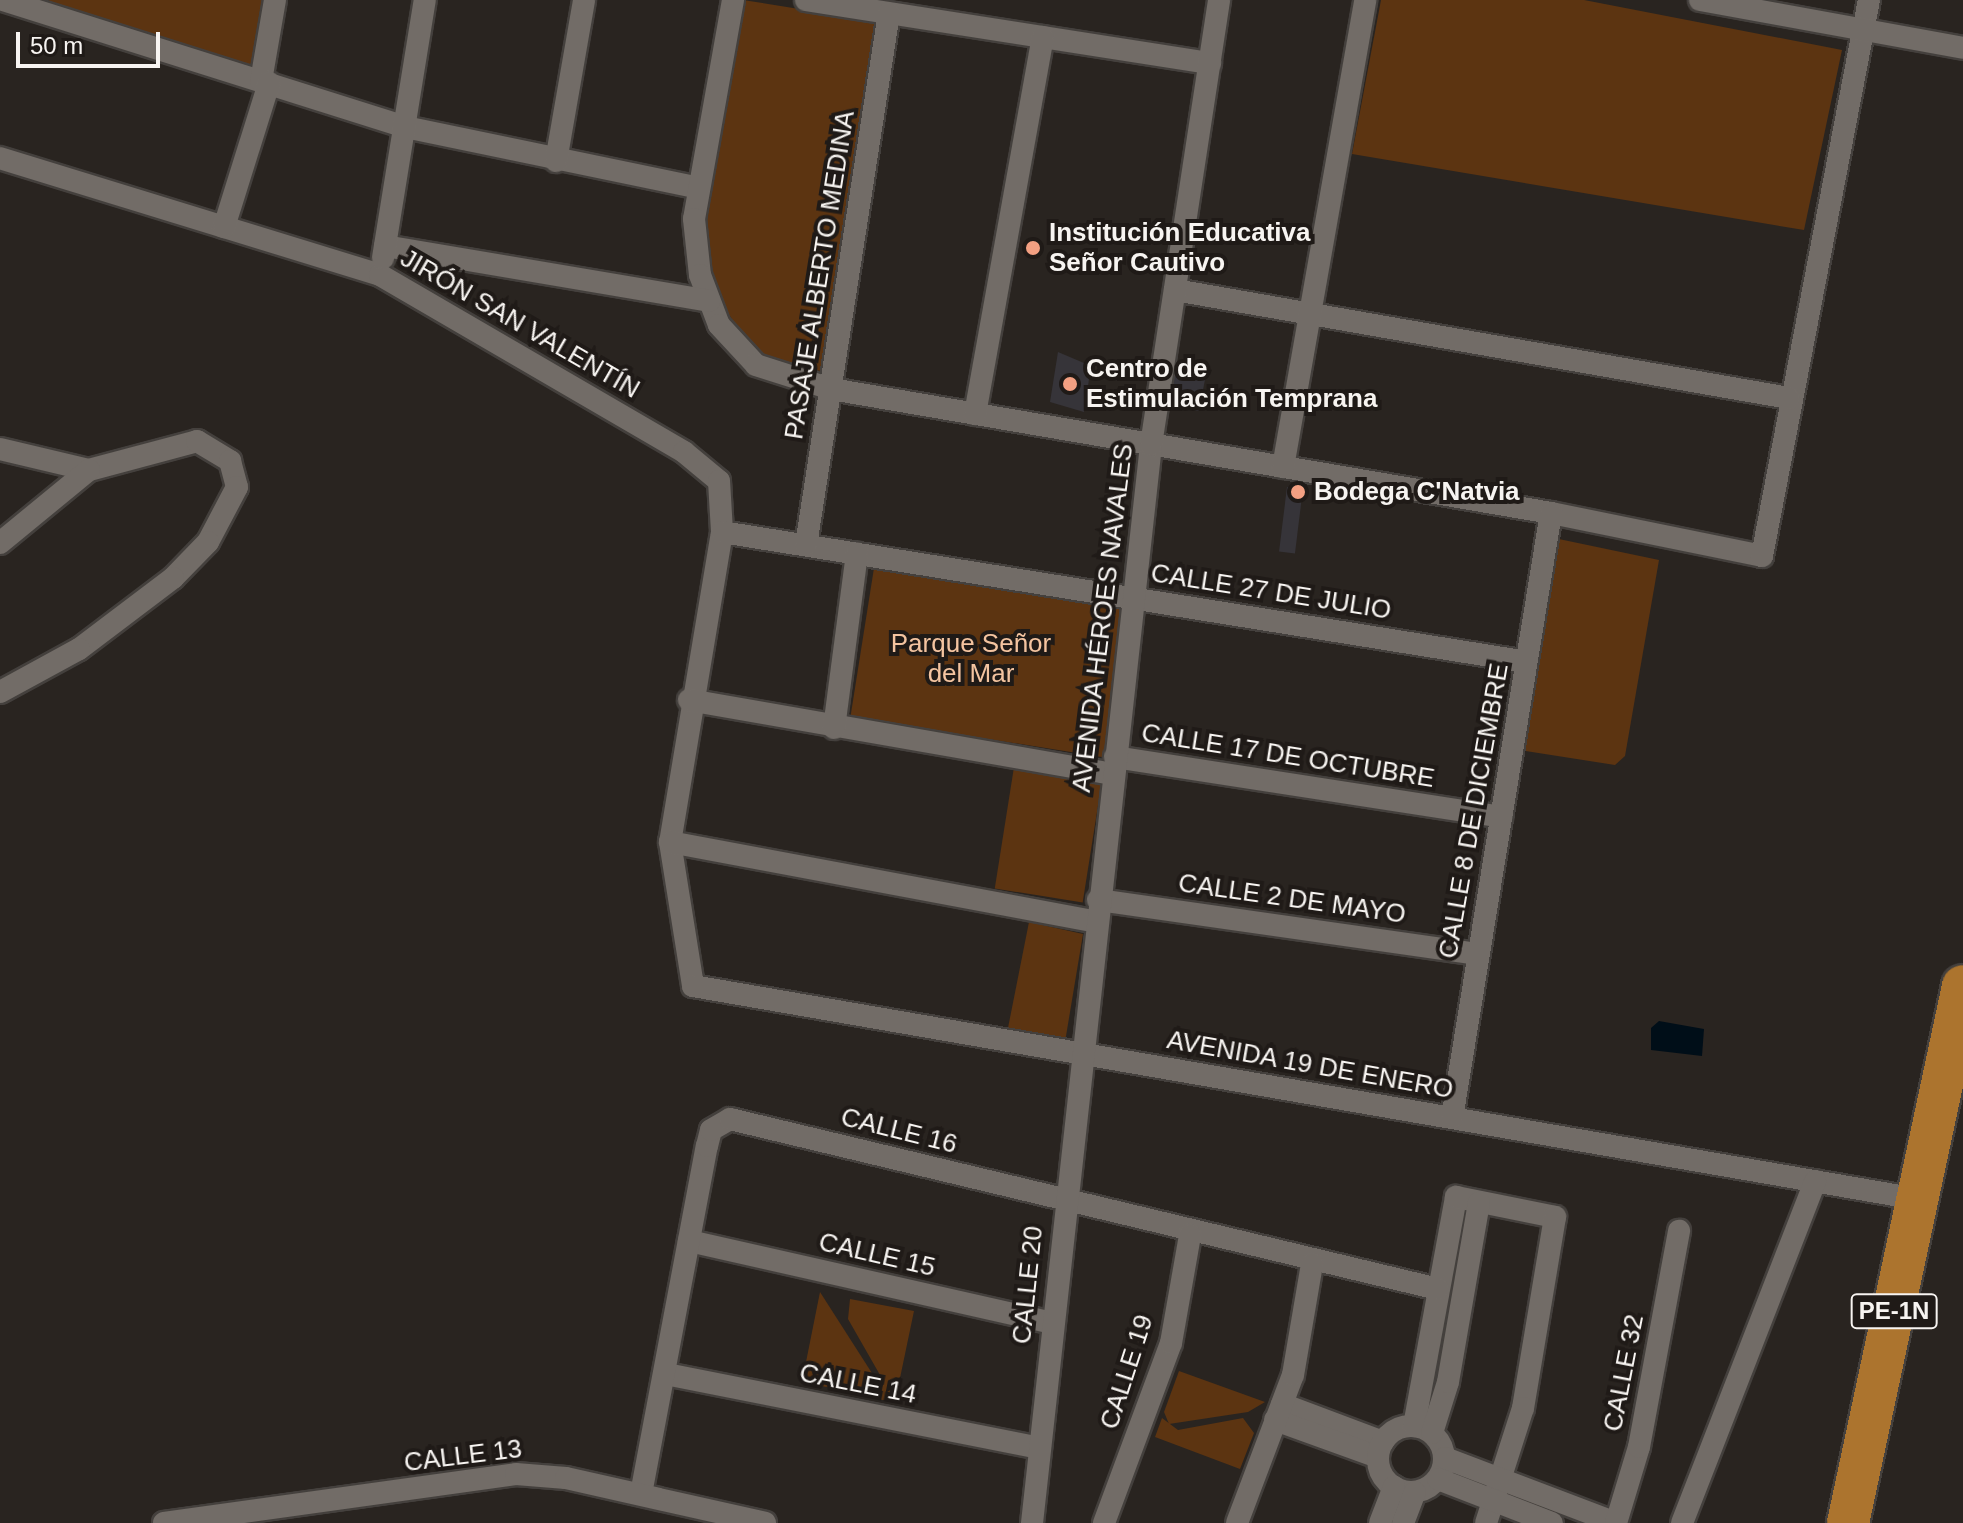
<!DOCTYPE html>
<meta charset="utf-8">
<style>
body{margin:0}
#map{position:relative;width:1963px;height:1523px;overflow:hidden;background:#292420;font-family:Arial,sans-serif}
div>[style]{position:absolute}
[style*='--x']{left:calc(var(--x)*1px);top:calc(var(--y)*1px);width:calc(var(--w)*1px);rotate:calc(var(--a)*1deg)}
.green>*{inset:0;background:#5c3411;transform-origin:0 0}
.water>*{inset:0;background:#000e18}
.building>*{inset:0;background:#363439;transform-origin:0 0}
.roads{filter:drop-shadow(2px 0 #44403d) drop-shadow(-2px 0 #44403d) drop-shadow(0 2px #44403d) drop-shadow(0 -2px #44403d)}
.street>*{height:22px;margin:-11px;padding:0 11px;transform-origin:11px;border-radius:11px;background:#726c67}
.street>.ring{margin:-11px;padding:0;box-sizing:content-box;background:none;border:22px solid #726c67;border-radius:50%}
.highway>*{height:42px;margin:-21px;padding:0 21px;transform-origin:21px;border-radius:21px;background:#ac742e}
.dots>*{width:22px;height:22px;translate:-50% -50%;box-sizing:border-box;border:4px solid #1f1a17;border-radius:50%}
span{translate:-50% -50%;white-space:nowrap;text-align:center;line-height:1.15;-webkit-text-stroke:8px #1f1a17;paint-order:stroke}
.shield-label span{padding:2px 6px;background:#1f1a17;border:2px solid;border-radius:6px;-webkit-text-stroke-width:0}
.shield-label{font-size:24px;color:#f7f4f1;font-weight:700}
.poi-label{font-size:26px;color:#f7f4f1;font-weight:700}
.left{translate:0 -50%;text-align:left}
.street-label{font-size:26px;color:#f7f4f1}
.park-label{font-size:26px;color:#f4c4a0}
.scale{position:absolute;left:16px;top:32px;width:144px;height:36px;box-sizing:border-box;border:4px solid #f7f4f1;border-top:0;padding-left:10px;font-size:24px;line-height:28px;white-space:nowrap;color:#f7f4f1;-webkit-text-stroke:6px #1f1a17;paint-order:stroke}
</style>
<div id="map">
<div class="green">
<i style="clip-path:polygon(49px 0,267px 0,256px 70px,51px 6px)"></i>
<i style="clip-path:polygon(743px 0,880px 22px,821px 371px,764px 359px,750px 347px,726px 310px,707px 256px,705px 206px)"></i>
<i style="clip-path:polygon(1381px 0,1584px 0,1842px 50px,1804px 230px,1352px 154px)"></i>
<i style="clip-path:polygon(1554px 538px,1659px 560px,1625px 756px,1615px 765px,1519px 750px)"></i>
<i style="left:874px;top:568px;width:261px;height:151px;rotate:9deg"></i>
<i style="left:1014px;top:767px;width:89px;height:123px;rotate:9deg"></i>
<i style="clip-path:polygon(1029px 922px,1083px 934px,1065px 1042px,1005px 1043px)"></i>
<i style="clip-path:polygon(820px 1292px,877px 1381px,870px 1396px,802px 1382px)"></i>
<i style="clip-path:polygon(850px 1299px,914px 1311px,895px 1402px,877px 1399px,884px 1382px,848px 1319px)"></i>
<i style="clip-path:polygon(1179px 1371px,1265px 1402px,1248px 1412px,1169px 1424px,1164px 1412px)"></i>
<i style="clip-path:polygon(1162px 1418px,1178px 1430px,1243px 1418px,1254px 1433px,1240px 1469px,1155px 1437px)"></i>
</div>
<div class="water">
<i style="clip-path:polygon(1659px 1021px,1704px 1029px,1702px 1056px,1651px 1050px,1651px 1028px)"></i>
</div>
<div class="building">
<i style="clip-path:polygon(1058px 352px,1091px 366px,1084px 412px,1050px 402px)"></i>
<i style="clip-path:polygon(1177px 369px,1206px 374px,1199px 411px,1164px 405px)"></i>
<i style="left:1287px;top:487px;width:16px;height:65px;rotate:7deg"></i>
</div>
<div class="roads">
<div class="street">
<i style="--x:3;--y:0;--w:422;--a:17.5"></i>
<i style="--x:405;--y:127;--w:296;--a:11.7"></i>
<i style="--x:733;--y:0;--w:222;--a:100.1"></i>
<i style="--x:694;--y:219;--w:56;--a:83.9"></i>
<i style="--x:700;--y:275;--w:53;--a:69.2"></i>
<i style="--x:719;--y:325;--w:54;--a:47.2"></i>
<i style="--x:756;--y:365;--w:79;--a:17.7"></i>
<i style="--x:831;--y:389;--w:731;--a:9.77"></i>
<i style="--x:1551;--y:513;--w:215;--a:11.5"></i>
<i style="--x:1762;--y:556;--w:566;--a:-79.11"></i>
<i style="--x:806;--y:0;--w:409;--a:8.9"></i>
<i style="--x:1700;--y:0;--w:267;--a:10.3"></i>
<i style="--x:261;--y:81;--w:82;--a:-80.2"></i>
<i style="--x:0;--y:158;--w:398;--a:17.1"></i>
<i style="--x:380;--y:275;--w:352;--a:30.2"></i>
<i style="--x:684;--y:452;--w:45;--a:39.6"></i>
<i style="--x:719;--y:481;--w:51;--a:86.6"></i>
<i style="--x:722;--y:532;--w:314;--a:99.5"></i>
<i style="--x:670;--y:842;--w:146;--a:80.9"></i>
<i style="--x:693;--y:986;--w:1242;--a:9.87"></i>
<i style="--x:556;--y:161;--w:163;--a:-80.1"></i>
<i style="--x:224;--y:227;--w:151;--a:-72.6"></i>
<i style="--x:385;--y:246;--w:329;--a:9.6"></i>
<i style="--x:383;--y:258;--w:261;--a:-80.8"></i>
<i style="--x:1175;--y:290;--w:623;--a:9.98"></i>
<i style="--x:975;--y:414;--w:383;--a:-79.8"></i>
<i style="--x:0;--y:449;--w:91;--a:13.3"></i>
<i style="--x:89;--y:470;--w:112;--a:-15"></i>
<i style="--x:197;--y:441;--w:39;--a:31"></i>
<i style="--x:230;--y:461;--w:27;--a:75"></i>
<i style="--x:237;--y:487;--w:62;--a:117.8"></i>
<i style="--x:208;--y:542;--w:50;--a:134.2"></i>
<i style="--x:173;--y:578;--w:118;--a:142.9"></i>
<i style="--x:79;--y:649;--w:90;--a:151.4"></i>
<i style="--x:1283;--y:467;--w:474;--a:-80"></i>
<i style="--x:722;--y:532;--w:815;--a:9.17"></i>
<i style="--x:0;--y:543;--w:115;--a:-39.4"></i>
<i style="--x:806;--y:545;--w:538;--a:-81.13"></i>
<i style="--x:689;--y:700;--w:430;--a:9.9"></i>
<i style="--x:834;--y:728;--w:176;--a:-82.5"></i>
<i style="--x:1115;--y:757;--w:391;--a:8.8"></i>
<i style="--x:670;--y:842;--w:433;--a:10.6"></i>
<i style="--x:1098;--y:900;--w:384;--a:8.1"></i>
<i style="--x:1452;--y:1118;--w:613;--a:-80.71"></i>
<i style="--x:689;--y:1241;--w:373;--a:12.7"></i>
<i style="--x:666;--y:1374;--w:381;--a:11.2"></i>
<i style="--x:1282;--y:1404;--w:108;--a:20.6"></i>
<i style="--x:1275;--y:1420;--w:109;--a:19.8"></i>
<i class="ring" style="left:1378px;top:1426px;width:44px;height:44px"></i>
<i style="--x:1414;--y:1426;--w:233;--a:-79.6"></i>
<i style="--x:1456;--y:1197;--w:101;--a:11.4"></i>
<i style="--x:1555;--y:1217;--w:194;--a:99.5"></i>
<i style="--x:1523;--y:1408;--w:121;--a:107.8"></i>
<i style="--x:1432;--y:1433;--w:53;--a:-72.6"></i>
<i style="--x:1448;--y:1382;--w:182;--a:-80.2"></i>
<i style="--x:1445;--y:1458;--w:183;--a:20.8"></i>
<i style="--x:1438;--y:1479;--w:122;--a:21.1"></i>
<i style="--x:641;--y:1494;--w:354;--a:-79.3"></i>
<i style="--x:707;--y:1146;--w:16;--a:-76"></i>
<i style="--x:711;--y:1130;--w:22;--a:-30"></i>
<i style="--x:730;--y:1119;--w:728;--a:13.5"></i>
<i style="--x:164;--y:1523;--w:355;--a:-7.9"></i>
<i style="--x:516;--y:1474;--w:50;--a:4.6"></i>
<i style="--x:566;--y:1478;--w:204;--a:12.7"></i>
<i style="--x:1032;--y:1523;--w:1085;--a:-83.7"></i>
<i style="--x:1151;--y:445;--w:450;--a:-81.3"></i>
<i style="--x:1104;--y:1523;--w:192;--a:-69.6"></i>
<i style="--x:1171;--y:1343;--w:110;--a:-80"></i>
<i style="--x:1237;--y:1523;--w:158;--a:-69.3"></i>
<i style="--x:1293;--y:1375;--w:113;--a:-80.3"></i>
<i style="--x:1380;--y:1523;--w:39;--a:-69"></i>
<i style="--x:1403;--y:1523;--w:33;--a:-69"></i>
<i style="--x:1616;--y:1523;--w:79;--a:-73.2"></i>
<i style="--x:1639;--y:1447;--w:220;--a:-79.5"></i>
<i style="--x:1682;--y:1523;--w:367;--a:-68.7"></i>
</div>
<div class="highway">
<i style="--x:1848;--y:1523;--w:549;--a:-77.91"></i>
</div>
</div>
<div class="dots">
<i style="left:1033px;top:248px;background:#f3a082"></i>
<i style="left:1070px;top:384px;background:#f3a082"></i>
<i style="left:1298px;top:492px;background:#f3a082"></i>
</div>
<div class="shield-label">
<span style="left:1894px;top:1311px">PE-1N</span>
</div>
<div class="poi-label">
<span class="left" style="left:1049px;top:248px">Institución Educativa<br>Señor Cautivo</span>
<span class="left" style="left:1086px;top:384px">Centro de<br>Estimulación Temprana</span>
<span class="left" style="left:1314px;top:492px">Bodega C'Natvia</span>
</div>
<div class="street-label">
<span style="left:820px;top:275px;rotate:-81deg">PASAJE ALBERTO MEDINA</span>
<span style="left:520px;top:324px;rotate:30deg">JIRÓN SAN VALENTÍN</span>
<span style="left:1271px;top:592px;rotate:9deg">CALLE 27 DE JULIO</span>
<span style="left:1103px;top:618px;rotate:-83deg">AVENIDA HÉROES NAVALES</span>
<span style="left:1288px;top:756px;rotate:9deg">CALLE 17 DE OCTUBRE</span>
<span style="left:1474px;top:811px;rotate:-80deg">CALLE 8 DE DICIEMBRE</span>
<span style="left:1292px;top:899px;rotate:8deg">CALLE 2 DE MAYO</span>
<span style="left:1310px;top:1065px;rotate:10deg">AVENIDA 19 DE ENERO</span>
<span style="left:899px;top:1131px;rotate:14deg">CALLE 16</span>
<span style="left:877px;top:1255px;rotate:13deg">CALLE 15</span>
<span style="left:1028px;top:1285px;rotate:-84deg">CALLE 20</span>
<span style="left:1127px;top:1372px;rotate:-72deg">CALLE 19</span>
<span style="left:1624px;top:1373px;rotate:-79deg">CALLE 32</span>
<span style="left:858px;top:1384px;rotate:11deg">CALLE 14</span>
<span style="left:463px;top:1456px;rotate:-7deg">CALLE 13</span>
</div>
<div class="park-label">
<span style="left:971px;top:659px">Parque Señor<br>del Mar</span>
</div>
<div class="scale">50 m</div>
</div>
